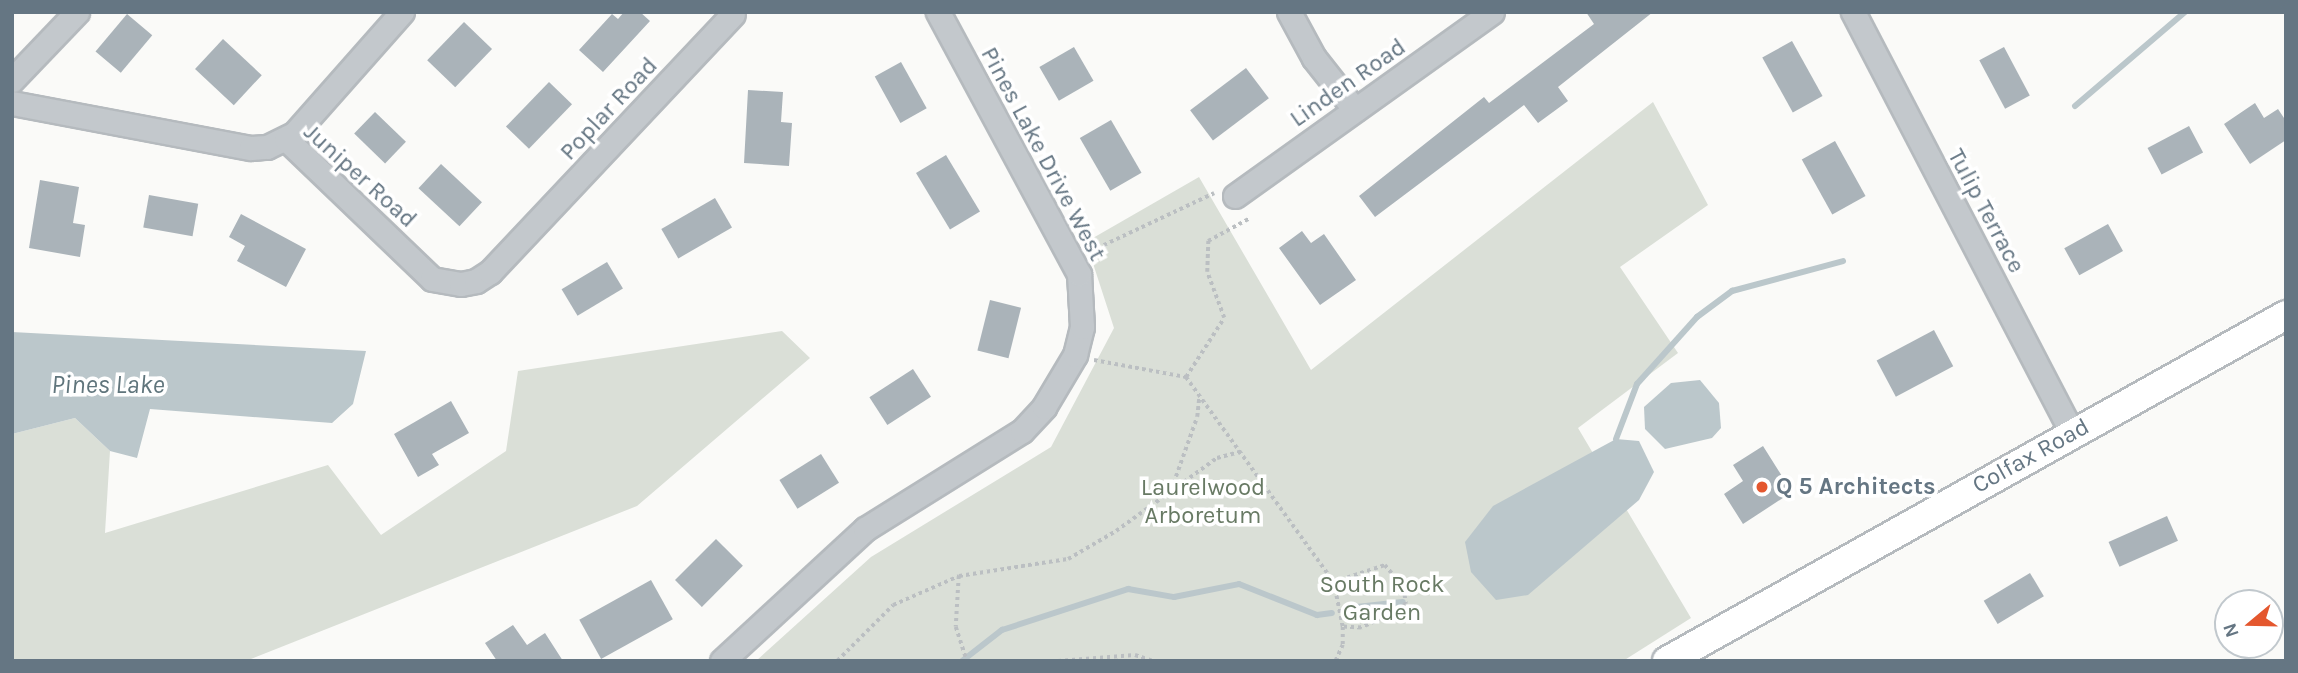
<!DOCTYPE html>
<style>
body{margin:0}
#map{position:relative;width:2298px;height:673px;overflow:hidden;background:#fafaf8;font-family:Karla,sans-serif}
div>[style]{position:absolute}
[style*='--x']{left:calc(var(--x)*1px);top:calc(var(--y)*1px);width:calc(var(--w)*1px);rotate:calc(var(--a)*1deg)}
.green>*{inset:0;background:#dadfd7}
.water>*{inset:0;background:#bbc7cb}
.stream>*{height:6px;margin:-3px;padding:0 3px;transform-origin:3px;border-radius:3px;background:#bbc7cb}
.building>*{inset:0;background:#aab3b9;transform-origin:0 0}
.path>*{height:3.5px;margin-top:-1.75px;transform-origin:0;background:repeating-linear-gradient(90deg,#bbbfc2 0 3.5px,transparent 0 7px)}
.roads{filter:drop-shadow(2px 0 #b5babe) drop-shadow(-2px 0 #b5babe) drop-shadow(0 2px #b5babe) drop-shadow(0 -2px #b5babe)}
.minor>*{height:23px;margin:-11.5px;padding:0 11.5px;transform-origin:11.5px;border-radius:11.5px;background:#c3c8cc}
.major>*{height:28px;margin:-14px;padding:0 14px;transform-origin:14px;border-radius:14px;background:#fff}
.dots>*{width:19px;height:19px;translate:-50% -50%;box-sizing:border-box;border:4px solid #fff;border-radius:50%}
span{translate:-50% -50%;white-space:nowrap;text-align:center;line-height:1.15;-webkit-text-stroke:7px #fff;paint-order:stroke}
.street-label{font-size:24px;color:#657683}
.poi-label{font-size:24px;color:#657683;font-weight:700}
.left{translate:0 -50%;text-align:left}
.park-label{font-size:24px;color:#687a64}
.water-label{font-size:26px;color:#60757c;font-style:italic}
.frame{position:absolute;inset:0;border:14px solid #657683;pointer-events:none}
.north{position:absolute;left:2214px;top:589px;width:70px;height:70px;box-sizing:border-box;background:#fff;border:2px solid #c1c8cd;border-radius:50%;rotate:251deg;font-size:19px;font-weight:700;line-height:28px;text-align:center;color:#657683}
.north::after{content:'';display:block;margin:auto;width:24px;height:32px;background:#e4572e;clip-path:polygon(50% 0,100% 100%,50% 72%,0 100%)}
</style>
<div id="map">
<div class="green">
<i style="clip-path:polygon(1653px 102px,1708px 205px,1620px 267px,1678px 353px,1578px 428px,1691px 618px,1623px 661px,756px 661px,871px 557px,1051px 447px,1114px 328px,1086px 242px,1199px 177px,1311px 370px)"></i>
<i style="clip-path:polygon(782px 331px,810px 358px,637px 506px,246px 661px,12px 661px,12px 434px,75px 418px,110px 451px,105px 533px,328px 465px,381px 535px,506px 451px,518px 371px)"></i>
</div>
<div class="water">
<i style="clip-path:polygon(12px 332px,366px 351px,353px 404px,332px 423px,150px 409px,137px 458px,110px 451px,75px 418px,12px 434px)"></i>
<i style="clip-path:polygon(1700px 380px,1719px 403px,1721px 428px,1712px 438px,1665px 449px,1645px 429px,1644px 407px,1671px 383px)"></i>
<i style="clip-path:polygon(1616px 439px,1639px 441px,1654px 472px,1639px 500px,1528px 595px,1496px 600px,1471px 572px,1465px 542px,1493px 506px)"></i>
</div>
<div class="stream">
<i style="--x:2075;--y:106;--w:145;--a:-40.5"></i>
<i style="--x:1616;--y:439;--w:59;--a:-69.1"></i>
<i style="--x:1637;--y:384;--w:90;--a:-48.2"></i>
<i style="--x:1697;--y:317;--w:44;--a:-36.6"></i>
<i style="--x:1732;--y:291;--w:115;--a:-15.1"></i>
<i style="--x:1347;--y:608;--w:56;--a:-6.1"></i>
<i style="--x:962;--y:661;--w:51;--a:-37.8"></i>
<i style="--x:1002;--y:630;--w:133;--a:-18"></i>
<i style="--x:1128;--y:589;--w:47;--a:9.9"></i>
<i style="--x:1174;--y:597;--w:66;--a:-11.3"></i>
<i style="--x:1239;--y:584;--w:84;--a:21.7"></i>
<i style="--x:1317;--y:615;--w:15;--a:-8"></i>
</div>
<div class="building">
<i style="clip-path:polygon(624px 12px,640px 12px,650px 21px,603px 72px,579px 50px,612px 14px,618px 19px)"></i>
<i style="clip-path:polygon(1586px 12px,1653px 12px,1558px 87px,1568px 101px,1538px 123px,1524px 105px,1375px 217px,1359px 196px,1484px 97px,1489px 103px,1594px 24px)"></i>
<i style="left:127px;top:14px;width:33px;height:49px;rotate:40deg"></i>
<i style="left:464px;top:22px;width:39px;height:53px;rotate:44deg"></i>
<i style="left:223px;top:39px;width:53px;height:41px;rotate:43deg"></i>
<i style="left:1792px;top:41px;width:63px;height:34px;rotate:61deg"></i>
<i style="left:1074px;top:47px;width:39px;height:40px;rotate:60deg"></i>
<i style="left:2004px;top:47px;width:55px;height:28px;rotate:62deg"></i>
<i style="left:901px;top:62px;width:53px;height:30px;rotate:61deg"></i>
<i style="left:1246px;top:68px;width:38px;height:70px;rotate:53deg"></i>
<i style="left:549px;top:82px;width:32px;height:62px;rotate:44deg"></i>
<i style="clip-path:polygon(748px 90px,783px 92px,781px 122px,792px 123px,789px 166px,744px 163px)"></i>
<i style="clip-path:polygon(2255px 103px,2264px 118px,2278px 109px,2286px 121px,2286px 140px,2250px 164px,2224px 124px)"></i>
<i style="left:375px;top:112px;width:43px;height:30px;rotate:44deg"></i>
<i style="left:1111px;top:120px;width:61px;height:36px;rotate:60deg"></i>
<i style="left:2189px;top:126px;width:30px;height:47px;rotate:62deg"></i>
<i style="left:1835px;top:141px;width:63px;height:38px;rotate:61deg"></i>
<i style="left:946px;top:155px;width:66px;height:35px;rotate:59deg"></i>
<i style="left:441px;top:164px;width:56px;height:33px;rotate:43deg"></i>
<i style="clip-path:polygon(40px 180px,79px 187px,73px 223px,85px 225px,80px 257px,29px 248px)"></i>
<i style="left:149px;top:195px;width:50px;height:33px;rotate:10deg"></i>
<i style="left:715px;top:198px;width:34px;height:62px;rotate:60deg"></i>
<i style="clip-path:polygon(241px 214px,306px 249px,286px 287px,237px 261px,245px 246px,229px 237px)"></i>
<i style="left:2108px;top:224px;width:31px;height:50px;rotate:61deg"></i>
<i style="clip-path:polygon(1302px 231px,1311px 243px,1324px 234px,1356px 280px,1320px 305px,1279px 248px)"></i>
<i style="left:607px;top:262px;width:31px;height:53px;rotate:59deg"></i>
<i style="left:990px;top:300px;width:32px;height:52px;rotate:14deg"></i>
<i style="left:1934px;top:330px;width:41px;height:65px;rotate:62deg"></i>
<i style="left:913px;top:369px;width:33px;height:52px;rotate:57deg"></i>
<i style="clip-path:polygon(451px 401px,469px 433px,432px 454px,439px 465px,418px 477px,394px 434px)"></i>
<i style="clip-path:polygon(1763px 446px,1792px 492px,1743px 524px,1724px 494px,1743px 481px,1733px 465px)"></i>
<i style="left:821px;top:454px;width:34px;height:49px;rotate:58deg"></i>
<i style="left:2167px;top:516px;width:27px;height:64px;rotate:66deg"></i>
<i style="left:716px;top:539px;width:38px;height:58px;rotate:45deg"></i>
<i style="left:2030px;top:573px;width:27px;height:54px;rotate:59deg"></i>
<i style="left:651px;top:580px;width:45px;height:82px;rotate:61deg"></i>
<i style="clip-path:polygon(513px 625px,527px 645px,545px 633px,563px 661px,497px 661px,485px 643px)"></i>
</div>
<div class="path">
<i style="--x:1091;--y:251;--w:136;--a:-25.2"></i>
<i style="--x:1094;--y:360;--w:94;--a:10.5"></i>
<i style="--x:1186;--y:377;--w:253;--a:54.2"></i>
<i style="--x:1334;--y:582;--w:46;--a:78.7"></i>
<i style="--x:1343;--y:627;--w:18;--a:90"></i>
<i style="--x:1343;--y:645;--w:17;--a:114"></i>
<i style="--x:1186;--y:377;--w:70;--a:-57.2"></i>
<i style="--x:1224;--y:318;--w:49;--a:-110.3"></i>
<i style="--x:1207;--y:272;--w:31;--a:-88"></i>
<i style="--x:1208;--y:241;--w:48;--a:-28.7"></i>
<i style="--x:1171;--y:490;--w:77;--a:-70.4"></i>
<i style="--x:1197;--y:417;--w:19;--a:-84"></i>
<i style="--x:959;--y:576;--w:51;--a:93.4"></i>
<i style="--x:956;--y:627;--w:36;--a:72"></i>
<i style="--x:1334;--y:582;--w:54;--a:-18.4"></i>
<i style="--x:1385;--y:565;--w:30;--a:50"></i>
<i style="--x:1404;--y:588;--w:16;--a:83"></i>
<i style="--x:1406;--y:604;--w:8;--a:135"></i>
<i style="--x:1400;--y:610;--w:43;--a:155.2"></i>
<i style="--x:1361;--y:628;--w:18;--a:-177"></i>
<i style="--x:837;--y:661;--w:79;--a:-45"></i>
<i style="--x:893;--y:605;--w:72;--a:-23.7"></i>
<i style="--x:959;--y:576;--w:110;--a:-8.9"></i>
<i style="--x:1068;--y:559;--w:56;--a:-30.3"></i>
<i style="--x:1116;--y:531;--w:125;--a:-35.9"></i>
<i style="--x:1217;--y:458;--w:24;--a:-15"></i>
<i style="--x:1058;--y:661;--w:77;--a:-4.5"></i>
<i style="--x:1135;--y:655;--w:19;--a:18"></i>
</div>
<div class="roads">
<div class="minor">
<i style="--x:1289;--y:12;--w:52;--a:61.5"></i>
<i style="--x:1314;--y:58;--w:66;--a:51.7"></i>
<i style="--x:1853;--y:12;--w:475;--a:62.5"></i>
<i style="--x:12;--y:80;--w:94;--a:-46.3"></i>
<i style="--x:12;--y:103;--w:243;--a:10.7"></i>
<i style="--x:251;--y:148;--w:16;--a:-4"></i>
<i style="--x:267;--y:147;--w:30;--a:-26"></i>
<i style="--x:294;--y:134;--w:163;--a:-48.5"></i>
<i style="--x:286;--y:139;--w:202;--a:43.8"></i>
<i style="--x:432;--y:279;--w:29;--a:10"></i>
<i style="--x:461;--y:284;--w:15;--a:-11"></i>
<i style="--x:476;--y:281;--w:17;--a:-33"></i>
<i style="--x:490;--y:272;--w:354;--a:-46.7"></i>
<i style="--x:1235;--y:196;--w:316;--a:-35.6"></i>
<i style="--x:722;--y:661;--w:195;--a:-42.7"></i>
<i style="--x:865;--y:529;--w:185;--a:-32"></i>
<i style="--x:1022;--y:431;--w:33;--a:-47"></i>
<i style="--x:1044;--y:407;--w:61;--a:-59.2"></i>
<i style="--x:1075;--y:355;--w:29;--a:-76"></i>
<i style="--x:1082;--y:327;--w:53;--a:-93.2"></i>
<i style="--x:1079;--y:274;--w:298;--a:-118.3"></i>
</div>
<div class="major">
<i style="--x:1667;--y:661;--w:709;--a:-29.2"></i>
</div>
</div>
<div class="dots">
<i style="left:1762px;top:487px;background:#e4572e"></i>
</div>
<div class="street-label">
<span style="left:1348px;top:83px;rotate:-35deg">Linden Road</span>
<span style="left:609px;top:109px;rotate:-47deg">Poplar Road</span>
<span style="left:1043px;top:154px;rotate:62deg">Pines Lake Drive West</span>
<span style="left:360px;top:176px;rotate:42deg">Juniper Road</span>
<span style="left:1986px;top:211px;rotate:62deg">Tulip Terrace</span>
<span style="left:2031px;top:456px;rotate:-29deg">Colfax Road</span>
</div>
<div class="poi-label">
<span class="left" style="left:1776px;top:487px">Q 5 Architects</span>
</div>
<div class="park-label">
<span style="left:1203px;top:502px">Laurelwood<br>Arboretum</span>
<span style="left:1382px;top:599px">South Rock<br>Garden</span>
</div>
<div class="water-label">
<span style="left:108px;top:385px">Pines Lake</span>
</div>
<div class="frame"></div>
<div class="north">N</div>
</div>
